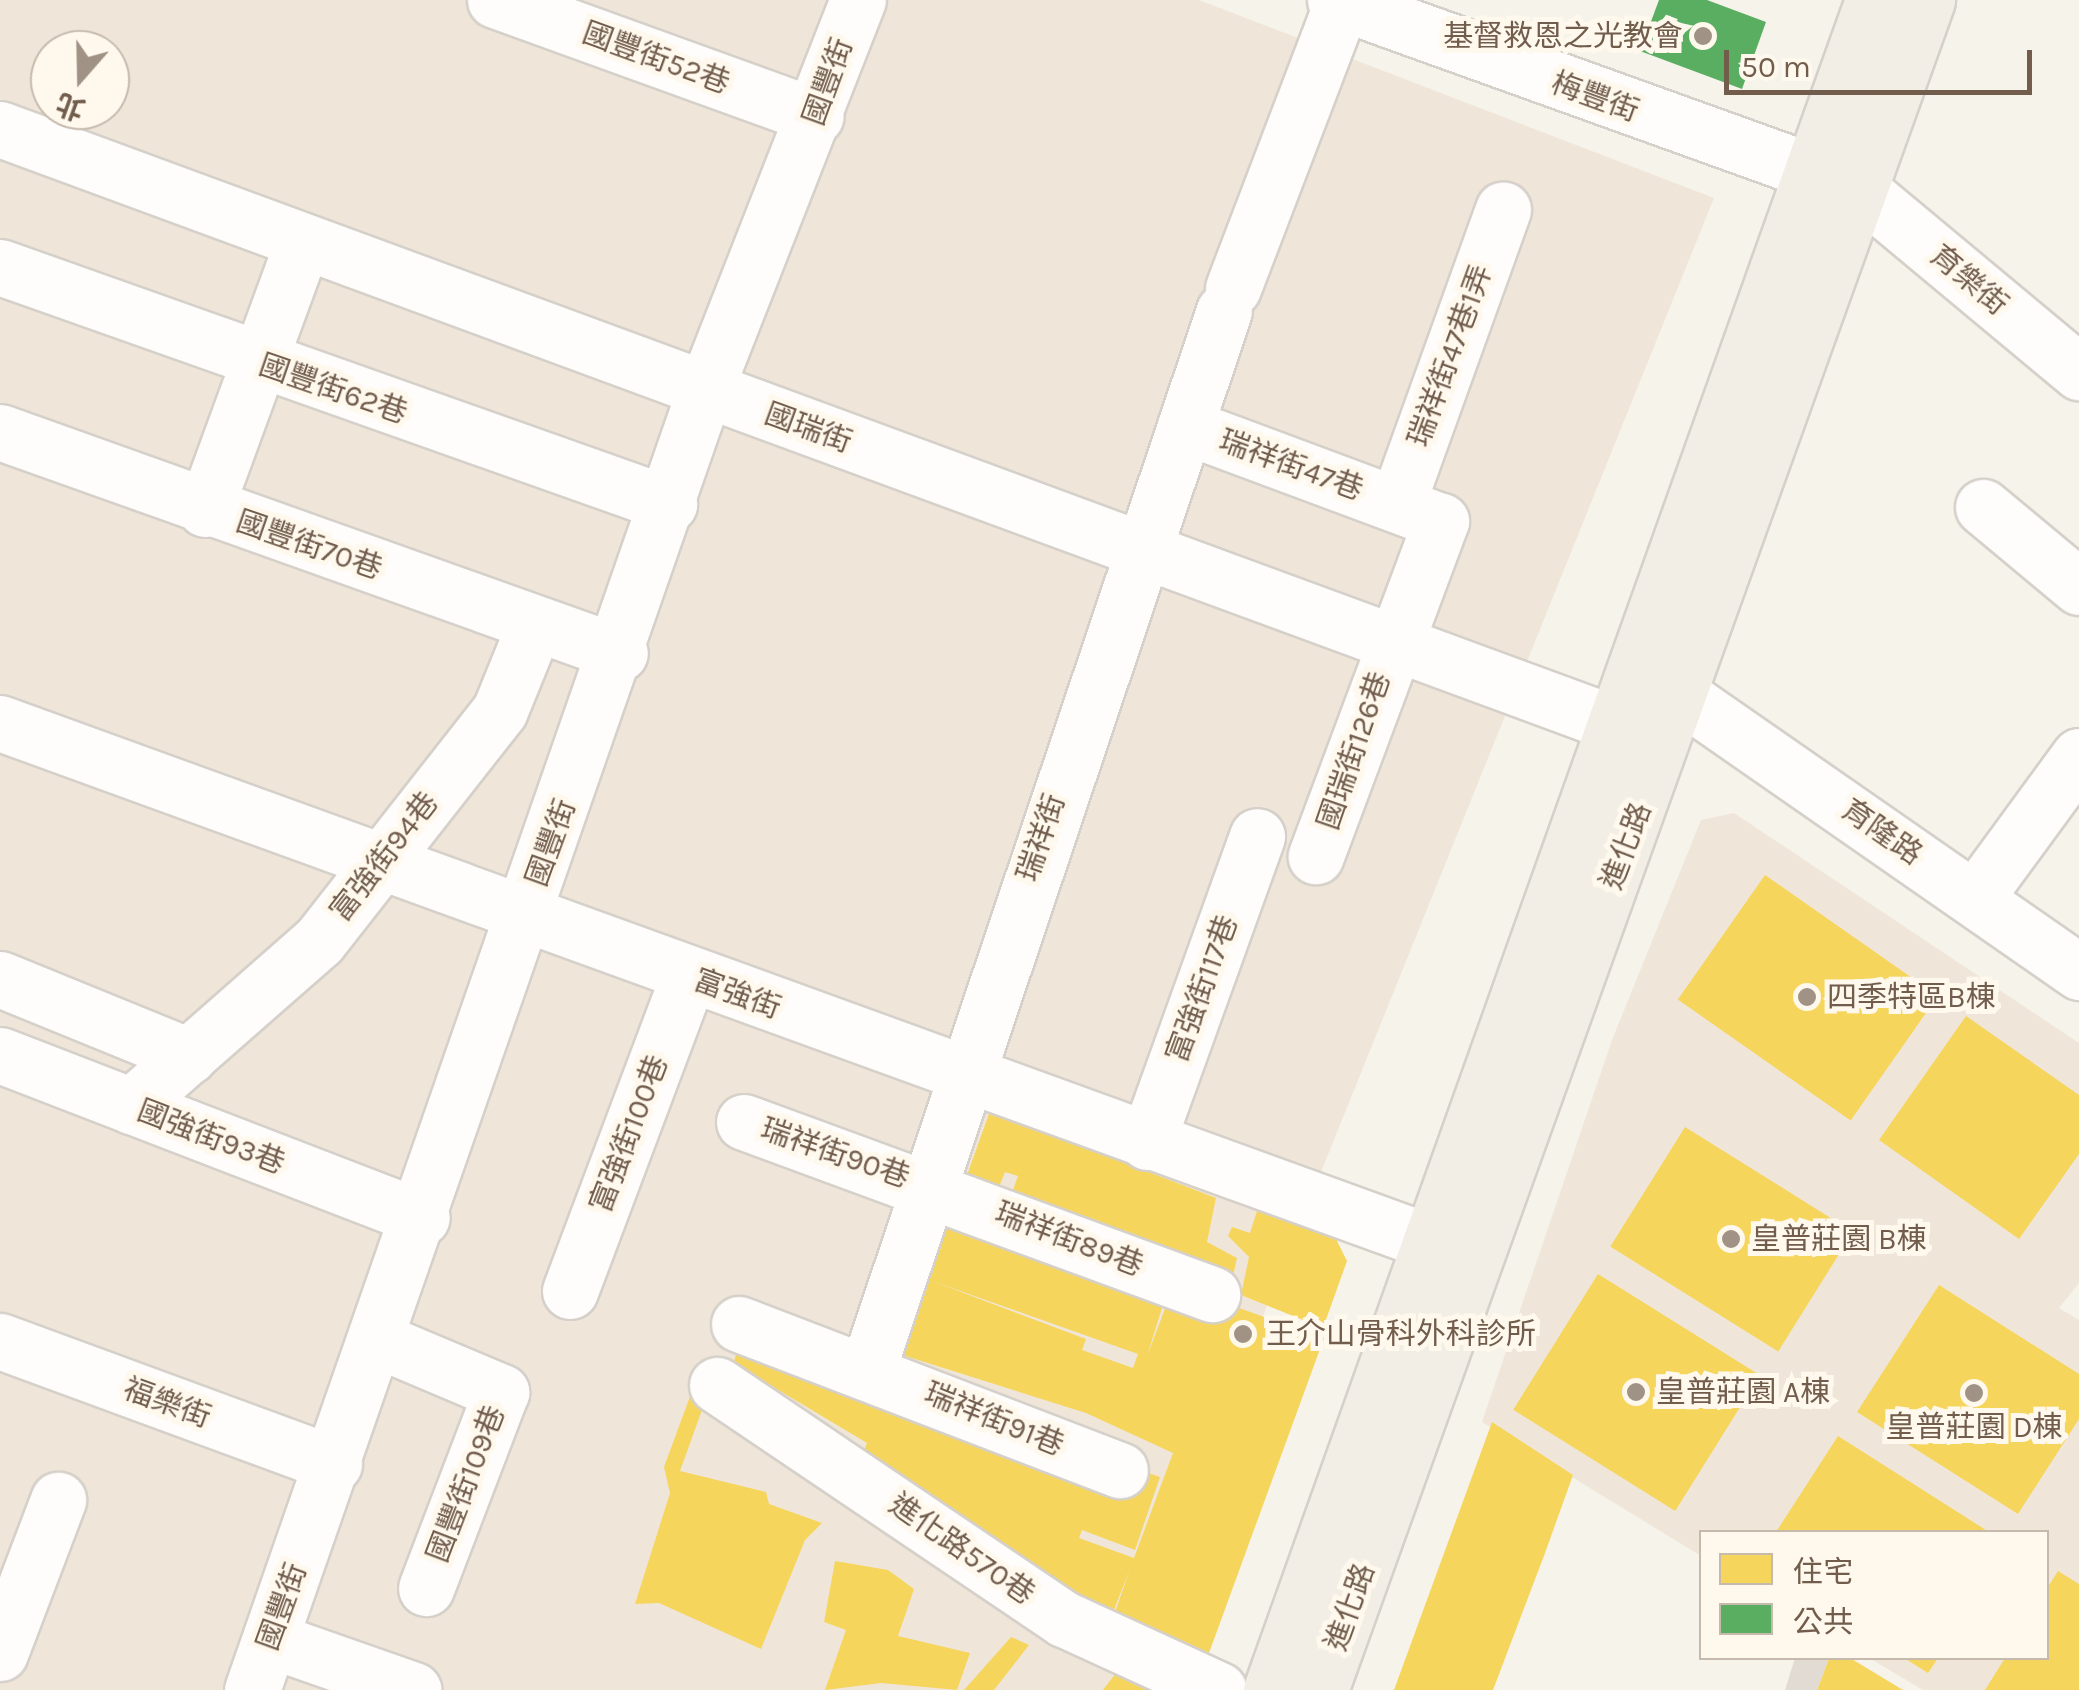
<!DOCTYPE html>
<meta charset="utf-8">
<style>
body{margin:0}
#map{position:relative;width:2079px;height:1690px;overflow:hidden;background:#f6f3eb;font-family:Karla,"Noto Sans TC",sans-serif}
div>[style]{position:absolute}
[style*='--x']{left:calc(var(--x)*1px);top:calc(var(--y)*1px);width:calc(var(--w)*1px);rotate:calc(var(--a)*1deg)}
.residential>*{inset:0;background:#efe6d9}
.homes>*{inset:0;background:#f6d55c;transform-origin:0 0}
.public>*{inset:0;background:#5aae61}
.building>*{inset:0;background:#e2dbd3}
.roads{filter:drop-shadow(2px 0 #d5d0c9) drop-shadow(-2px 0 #d5d0c9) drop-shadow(0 2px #d5d0c9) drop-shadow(0 -2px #d5d0c9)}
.minor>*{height:55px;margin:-27.5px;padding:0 27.5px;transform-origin:27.5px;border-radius:27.5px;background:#fefdfc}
.major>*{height:55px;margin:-27.5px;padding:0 27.5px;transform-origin:27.5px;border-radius:27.5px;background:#f2eee6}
.dots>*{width:28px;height:28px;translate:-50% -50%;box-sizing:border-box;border:5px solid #fef8ed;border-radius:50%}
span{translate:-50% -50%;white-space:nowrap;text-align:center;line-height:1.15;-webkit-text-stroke:10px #fef8ed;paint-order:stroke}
.poi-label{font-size:30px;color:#725d4d}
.right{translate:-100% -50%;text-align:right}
.left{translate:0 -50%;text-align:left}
.street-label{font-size:30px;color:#725d4d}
.legend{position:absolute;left:1699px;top:1530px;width:350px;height:130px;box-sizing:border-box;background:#fef8ed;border:2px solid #c6baad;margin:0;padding:12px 18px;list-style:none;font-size:30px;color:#725d4d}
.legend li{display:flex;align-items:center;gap:20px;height:50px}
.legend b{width:50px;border:2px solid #c6baad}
.north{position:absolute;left:30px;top:30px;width:100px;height:100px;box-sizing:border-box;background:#fef8ed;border:2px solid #c6baad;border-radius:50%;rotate:200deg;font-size:28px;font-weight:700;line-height:40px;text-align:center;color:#725d4d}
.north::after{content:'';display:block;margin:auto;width:35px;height:45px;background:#a09284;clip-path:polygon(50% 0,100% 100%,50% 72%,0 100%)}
.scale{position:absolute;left:1724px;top:50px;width:308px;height:45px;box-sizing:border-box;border:5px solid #725d4d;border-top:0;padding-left:12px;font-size:30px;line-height:35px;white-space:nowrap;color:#725d4d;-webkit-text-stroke:8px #fef8ed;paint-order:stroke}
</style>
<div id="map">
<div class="residential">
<i style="clip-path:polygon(evenodd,0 0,1199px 0,1714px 198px,1112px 1690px,0 1690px,0 0,50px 50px,110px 50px,110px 110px,50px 110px,50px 50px)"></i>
<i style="clip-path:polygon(1734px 813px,2079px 1043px,2079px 1283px,2059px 1308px,2079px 1320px,2079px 1690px,1923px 1690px,1869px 1658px,2046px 1658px,2046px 1532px,1702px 1532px,1701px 1556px,1482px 1422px,1612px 1040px,1701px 820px)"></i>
</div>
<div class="homes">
<i style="left:1765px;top:875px;width:211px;height:152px;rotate:35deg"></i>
<i style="clip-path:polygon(1966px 1016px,2079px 1095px,2079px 1154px,2019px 1239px,1879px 1140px)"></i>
<i style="clip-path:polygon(990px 1111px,1216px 1198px,1207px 1242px,1237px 1258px,1231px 1284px,1012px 1193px,1018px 1176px,1005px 1172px,999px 1187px,967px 1175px)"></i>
<i style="left:1685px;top:1127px;width:198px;height:141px;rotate:32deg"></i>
<i style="clip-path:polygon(1257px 1211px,1336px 1239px,1347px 1261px,1323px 1328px,1241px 1295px,1249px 1257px,1228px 1236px,1232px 1227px,1250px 1233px)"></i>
<i style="clip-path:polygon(evenodd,948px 1219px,1166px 1295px,1147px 1356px,1174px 1285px,1324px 1338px,1209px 1653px,1113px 1618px,1130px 1569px,1110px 1620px,861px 1458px,867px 1443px,733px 1363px,743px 1337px,1160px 1477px,1135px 1550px,1082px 1530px,1079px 1538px,1134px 1558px,1173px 1453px,1086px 1413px,899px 1354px,948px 1219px,932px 1281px,1138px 1354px,1133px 1368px,1082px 1350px,1086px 1339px,932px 1281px)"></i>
<i style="left:1598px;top:1274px;width:191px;height:160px;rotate:32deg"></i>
<i style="clip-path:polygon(1939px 1285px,2079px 1374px,2079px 1419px,2018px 1514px,1857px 1412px)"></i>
<i style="clip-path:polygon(692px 1391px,707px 1396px,680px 1471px,766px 1492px,769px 1504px,822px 1523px,805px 1540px,761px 1649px,659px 1603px,635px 1604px,670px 1493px,664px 1467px)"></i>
<i style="clip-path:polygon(1492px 1422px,1573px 1475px,1545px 1553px,1493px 1690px,1394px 1690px)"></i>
<i style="clip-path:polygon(1838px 1436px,1989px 1532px,1776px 1532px)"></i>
<i style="clip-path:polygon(835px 1561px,888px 1570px,914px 1589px,898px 1636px,970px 1653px,957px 1690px,881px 1683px,825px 1690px,846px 1630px,824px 1622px)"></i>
<i style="clip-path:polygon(2058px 1571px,2079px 1584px,2079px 1690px,1985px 1690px,2005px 1658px,2046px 1658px,2046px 1590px)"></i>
<i style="clip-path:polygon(1011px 1637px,1029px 1645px,994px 1690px,964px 1690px)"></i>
<i style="clip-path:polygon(1829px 1658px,1850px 1658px,1903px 1690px,1817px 1690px)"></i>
<i style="clip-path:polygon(1904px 1658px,1938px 1658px,1928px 1673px)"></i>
<i style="clip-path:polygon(1119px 1669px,1169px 1690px,1103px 1690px)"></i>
</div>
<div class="public">
<i style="clip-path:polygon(1659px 0,1707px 0,1766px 22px,1742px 89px,1640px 51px)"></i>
</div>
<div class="building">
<i style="clip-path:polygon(1795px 1658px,1829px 1658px,1817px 1690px,1785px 1690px)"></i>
</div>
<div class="roads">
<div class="minor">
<i style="--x:495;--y:0;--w:341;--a:19.9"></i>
<i style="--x:1335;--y:0;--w:556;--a:19.77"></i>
<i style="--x:1858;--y:188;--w:288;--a:39.8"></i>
<i style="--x:0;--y:129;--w:1724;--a:20.22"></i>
<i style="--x:0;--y:267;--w:710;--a:19.51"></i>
<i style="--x:1233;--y:288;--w:308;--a:-69.1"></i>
<i style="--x:1185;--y:426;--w:273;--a:20.4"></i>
<i style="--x:1441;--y:521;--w:358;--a:110.5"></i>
<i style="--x:0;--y:432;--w:658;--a:19.62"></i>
<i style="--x:1397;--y:504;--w:313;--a:-70.2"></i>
<i style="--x:1983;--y:507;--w:125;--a:39.8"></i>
<i style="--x:205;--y:509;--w:282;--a:-69.9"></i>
<i style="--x:1682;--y:696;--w:484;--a:34.8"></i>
<i style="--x:0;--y:723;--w:1568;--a:19.95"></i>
<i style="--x:1975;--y:898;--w:176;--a:-53.8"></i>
<i style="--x:0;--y:979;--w:204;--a:22.2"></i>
<i style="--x:0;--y:1055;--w:452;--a:21.1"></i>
<i style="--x:131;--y:1106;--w:250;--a:-41.3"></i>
<i style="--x:319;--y:941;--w:293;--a:-51.9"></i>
<i style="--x:500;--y:710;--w:93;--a:-67.9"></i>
<i style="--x:744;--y:1122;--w:499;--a:20.2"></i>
<i style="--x:1147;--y:1142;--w:325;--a:-70.2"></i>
<i style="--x:570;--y:1291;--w:335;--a:-69.4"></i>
<i style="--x:739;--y:1324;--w:408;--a:21"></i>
<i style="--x:378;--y:1340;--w:134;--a:22.9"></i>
<i style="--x:501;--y:1392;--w:210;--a:110.9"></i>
<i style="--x:0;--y:1341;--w:356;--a:20.2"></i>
<i style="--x:868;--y:1368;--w:1115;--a:-71.39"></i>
<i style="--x:717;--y:1385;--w:419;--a:34"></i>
<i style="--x:1064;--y:1619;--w:170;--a:24.6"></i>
<i style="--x:271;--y:1640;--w:151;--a:19.3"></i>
<i style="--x:0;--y:1653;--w:164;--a:-69.2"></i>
<i style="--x:252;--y:1690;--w:1377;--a:-70.79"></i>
<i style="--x:705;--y:390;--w:419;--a:-68.6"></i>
</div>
<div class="major">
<i style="--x:1271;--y:1690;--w:1794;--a:-70.39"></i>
<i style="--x:1320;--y:1690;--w:1796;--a:-70.24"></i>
</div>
</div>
<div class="dots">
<i style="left:1703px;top:36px;background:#a09284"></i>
<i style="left:1807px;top:997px;background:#a09284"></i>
<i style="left:1731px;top:1239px;background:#a09284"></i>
<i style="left:1243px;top:1334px;background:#a09284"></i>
<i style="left:1636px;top:1392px;background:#a09284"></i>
<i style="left:1974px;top:1393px;background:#a09284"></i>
</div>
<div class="poi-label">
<span class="right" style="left:1683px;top:36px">基督救恩之光教會</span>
<span class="left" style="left:1827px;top:997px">四季特區B棟</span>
<span class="left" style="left:1751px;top:1239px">皇普莊園 B棟</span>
<span class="left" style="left:1266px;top:1334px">王介山骨科外科診所</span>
<span class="left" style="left:1656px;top:1392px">皇普莊園 A棟</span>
<span style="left:1974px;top:1427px">皇普莊園 D棟</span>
</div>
<div class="street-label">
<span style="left:656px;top:58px;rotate:20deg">國豐街52巷</span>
<span style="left:828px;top:82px;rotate:-70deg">國豐街</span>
<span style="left:1595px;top:97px;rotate:20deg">梅豐街</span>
<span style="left:1969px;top:280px;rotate:40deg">育樂街</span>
<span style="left:1450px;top:356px;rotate:-70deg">瑞祥街47巷1弄</span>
<span style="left:333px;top:389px;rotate:19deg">國豐街62巷</span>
<span style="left:808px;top:428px;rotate:20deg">國瑞街</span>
<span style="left:1291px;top:465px;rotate:20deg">瑞祥街47巷</span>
<span style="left:309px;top:545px;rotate:19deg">國豐街70巷</span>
<span style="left:1354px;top:751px;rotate:-71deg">國瑞街126巷</span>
<span style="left:1882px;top:832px;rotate:35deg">育隆路</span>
<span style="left:1041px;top:838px;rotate:-71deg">瑞祥街</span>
<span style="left:551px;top:843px;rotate:-70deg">國豐街</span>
<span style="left:1626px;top:846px;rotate:-69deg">進化路</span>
<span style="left:384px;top:857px;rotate:-52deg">富強街94巷</span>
<span style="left:1202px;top:989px;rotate:-70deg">富強街117巷</span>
<span style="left:737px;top:994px;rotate:20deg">富強街</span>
<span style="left:629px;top:1134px;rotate:-69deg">富強街100巷</span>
<span style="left:211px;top:1137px;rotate:21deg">國強街93巷</span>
<span style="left:835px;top:1153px;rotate:19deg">瑞祥街90巷</span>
<span style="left:1069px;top:1239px;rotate:21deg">瑞祥街89巷</span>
<span style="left:167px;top:1403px;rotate:20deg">福樂街</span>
<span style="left:994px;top:1419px;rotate:22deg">瑞祥街91巷</span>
<span style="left:466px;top:1484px;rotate:-69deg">國豐街109巷</span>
<span style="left:962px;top:1549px;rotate:35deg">進化路570巷</span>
<span style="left:282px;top:1607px;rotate:-70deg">國豐街</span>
<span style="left:1350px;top:1607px;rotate:-70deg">進化路</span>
</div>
<ul class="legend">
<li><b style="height:28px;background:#f6d55c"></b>住宅</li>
<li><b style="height:28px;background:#5aae61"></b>公共</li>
</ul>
<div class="north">北</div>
<div class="scale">50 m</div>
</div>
